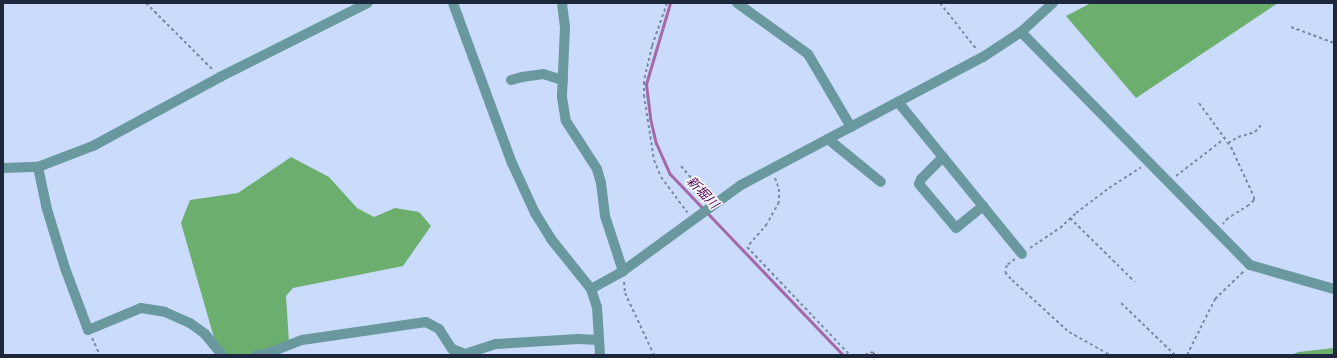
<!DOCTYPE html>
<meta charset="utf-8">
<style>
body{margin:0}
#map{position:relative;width:1337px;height:358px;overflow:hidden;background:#cbdbfc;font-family:Jost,"Noto Sans JP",sans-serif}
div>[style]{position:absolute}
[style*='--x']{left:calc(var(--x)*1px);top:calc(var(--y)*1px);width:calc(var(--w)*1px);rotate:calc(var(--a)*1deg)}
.forest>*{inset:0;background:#6cae6d}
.stream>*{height:3px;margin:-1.5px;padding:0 1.5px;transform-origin:1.5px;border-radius:1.5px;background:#a569a9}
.path>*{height:2px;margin-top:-1px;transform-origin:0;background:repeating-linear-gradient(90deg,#7c89a5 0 3px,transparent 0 6px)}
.minor>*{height:10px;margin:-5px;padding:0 5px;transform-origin:5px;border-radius:5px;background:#69999e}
span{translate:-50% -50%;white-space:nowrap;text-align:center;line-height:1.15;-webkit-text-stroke:3px #fcfcfc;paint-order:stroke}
.water-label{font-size:13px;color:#4f0056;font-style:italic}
.frame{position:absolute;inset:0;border:4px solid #1d273c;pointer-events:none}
</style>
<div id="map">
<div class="forest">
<i style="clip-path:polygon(1091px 3px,1278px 3px,1136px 98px,1066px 16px)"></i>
<i style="clip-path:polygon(291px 157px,329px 177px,357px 208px,374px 217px,395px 208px,419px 212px,431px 226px,403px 266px,293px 288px,286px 296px,289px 343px,257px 355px,219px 355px,181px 223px,190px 200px,238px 193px)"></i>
<i style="clip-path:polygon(1334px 348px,1334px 355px,1292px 355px,1298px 352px)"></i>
</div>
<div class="stream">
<i style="--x:670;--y:3;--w:84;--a:106.5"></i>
<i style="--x:646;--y:84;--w:34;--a:83"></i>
<i style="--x:650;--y:118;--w:26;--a:77"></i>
<i style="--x:656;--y:143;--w:34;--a:66"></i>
<i style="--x:670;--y:174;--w:250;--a:46.3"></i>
</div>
<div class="path">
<i style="--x:146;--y:3;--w:93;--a:45"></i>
<i style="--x:667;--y:3;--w:46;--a:109.2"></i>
<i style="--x:652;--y:46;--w:37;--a:103"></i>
<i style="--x:644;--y:82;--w:13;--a:90"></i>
<i style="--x:644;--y:95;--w:66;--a:81.3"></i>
<i style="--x:654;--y:160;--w:18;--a:68"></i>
<i style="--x:661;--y:177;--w:44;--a:53.4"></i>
<i style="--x:940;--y:3;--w:60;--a:51.8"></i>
<i style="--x:1291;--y:27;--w:46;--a:20.4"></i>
<i style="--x:1199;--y:103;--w:54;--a:54"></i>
<i style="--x:1231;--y:147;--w:55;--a:65.3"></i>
<i style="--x:1254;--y:197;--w:3;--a:90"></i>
<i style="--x:1254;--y:200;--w:7;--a:135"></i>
<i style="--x:1249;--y:205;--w:25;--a:148"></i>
<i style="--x:1228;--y:218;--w:8;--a:130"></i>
<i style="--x:1228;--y:143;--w:12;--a:-31"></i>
<i style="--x:1238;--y:137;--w:18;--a:-16"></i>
<i style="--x:1255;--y:132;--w:11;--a:-49"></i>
<i style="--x:681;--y:166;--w:40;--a:50"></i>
<i style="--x:1176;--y:176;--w:61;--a:-37.6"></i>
<i style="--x:775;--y:178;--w:12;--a:70"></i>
<i style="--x:779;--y:189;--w:13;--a:90"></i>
<i style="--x:779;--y:202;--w:25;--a:119"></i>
<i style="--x:767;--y:224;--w:30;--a:131"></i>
<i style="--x:747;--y:247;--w:149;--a:46.4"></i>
<i style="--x:1070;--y:218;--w:91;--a:44.6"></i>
<i style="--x:1030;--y:248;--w:36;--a:-34"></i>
<i style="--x:1060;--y:228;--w:22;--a:-43"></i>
<i style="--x:1076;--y:213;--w:41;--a:-37.1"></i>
<i style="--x:1109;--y:188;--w:38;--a:-33"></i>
<i style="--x:1015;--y:259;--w:10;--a:143"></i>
<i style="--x:1007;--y:265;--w:7;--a:106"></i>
<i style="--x:1005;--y:272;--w:11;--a:49"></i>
<i style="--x:1012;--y:280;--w:77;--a:42.4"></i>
<i style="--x:1069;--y:332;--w:47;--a:29.3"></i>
<i style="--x:624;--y:282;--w:11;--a:85"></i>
<i style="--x:625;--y:293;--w:68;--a:64.9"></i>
<i style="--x:1121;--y:303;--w:75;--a:43.9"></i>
<i style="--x:92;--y:338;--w:19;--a:65"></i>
<i style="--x:865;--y:355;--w:8;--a:-23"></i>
<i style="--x:872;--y:352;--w:5;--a:37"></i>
<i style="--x:1187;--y:355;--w:63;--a:-63.4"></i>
<i style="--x:1215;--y:299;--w:40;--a:-44"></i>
</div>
<div class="minor">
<i style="--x:453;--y:3;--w:171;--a:69.8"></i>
<i style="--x:512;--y:163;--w:55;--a:65.3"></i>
<i style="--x:535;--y:213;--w:31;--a:58"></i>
<i style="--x:551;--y:239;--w:64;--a:51.3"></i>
<i style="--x:591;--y:289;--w:19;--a:72"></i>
<i style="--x:597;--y:307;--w:48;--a:86.4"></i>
<i style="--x:562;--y:3;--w:24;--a:83"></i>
<i style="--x:565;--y:27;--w:70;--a:92.5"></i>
<i style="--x:562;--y:97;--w:24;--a:81"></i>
<i style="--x:566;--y:121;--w:57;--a:57.1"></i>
<i style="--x:597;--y:169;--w:15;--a:74"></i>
<i style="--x:601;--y:183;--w:33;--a:83"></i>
<i style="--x:605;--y:216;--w:58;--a:71.9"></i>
<i style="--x:737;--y:3;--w:87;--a:35.7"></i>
<i style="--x:808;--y:54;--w:85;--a:59.5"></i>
<i style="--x:1021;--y:32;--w:327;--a:45.5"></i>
<i style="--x:1250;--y:265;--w:87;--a:15.9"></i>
<i style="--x:511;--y:80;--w:11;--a:-15"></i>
<i style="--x:522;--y:77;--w:21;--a:-8"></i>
<i style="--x:543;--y:74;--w:21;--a:17"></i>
<i style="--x:898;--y:102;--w:196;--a:50.8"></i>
<i style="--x:828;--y:139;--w:68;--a:39.1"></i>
<i style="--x:943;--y:157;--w:31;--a:135"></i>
<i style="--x:921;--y:179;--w:5;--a:112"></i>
<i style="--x:919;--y:184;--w:57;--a:49.9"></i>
<i style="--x:956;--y:228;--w:35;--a:-39"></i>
<i style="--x:38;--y:167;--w:40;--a:78"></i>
<i style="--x:46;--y:206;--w:65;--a:73"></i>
<i style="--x:65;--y:268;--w:66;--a:69.6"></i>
<i style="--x:88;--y:330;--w:57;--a:-22.5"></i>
<i style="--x:141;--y:308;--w:24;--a:9"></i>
<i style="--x:165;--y:312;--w:27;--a:24"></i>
<i style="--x:190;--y:323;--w:19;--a:36"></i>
<i style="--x:205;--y:334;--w:27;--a:51"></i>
<i style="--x:3;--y:168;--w:35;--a:-2"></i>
<i style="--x:38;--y:167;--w:59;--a:-20.9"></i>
<i style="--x:93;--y:146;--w:145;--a:-28.5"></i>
<i style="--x:220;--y:77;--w:165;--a:-26.6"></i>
<i style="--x:591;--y:289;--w:37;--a:-29"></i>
<i style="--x:623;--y:271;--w:146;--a:-36.1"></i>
<i style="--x:741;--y:185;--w:274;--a:-27.9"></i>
<i style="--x:983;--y:57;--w:45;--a:-33.3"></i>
<i style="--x:1021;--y:32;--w:43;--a:-42.2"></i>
<i style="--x:257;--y:355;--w:11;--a:-10"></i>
<i style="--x:268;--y:353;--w:36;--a:-21"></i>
<i style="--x:302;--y:340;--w:125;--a:-8.3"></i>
<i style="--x:426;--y:322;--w:15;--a:28"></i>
<i style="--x:439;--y:329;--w:24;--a:57"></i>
<i style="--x:452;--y:349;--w:14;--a:21"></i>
<i style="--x:465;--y:354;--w:33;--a:-18"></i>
<i style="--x:496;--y:344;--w:82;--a:-3.5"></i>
<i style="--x:578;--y:339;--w:21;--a:3"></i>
</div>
<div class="water-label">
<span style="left:702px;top:193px;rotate:46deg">新堀川</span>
</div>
<div class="frame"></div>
</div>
